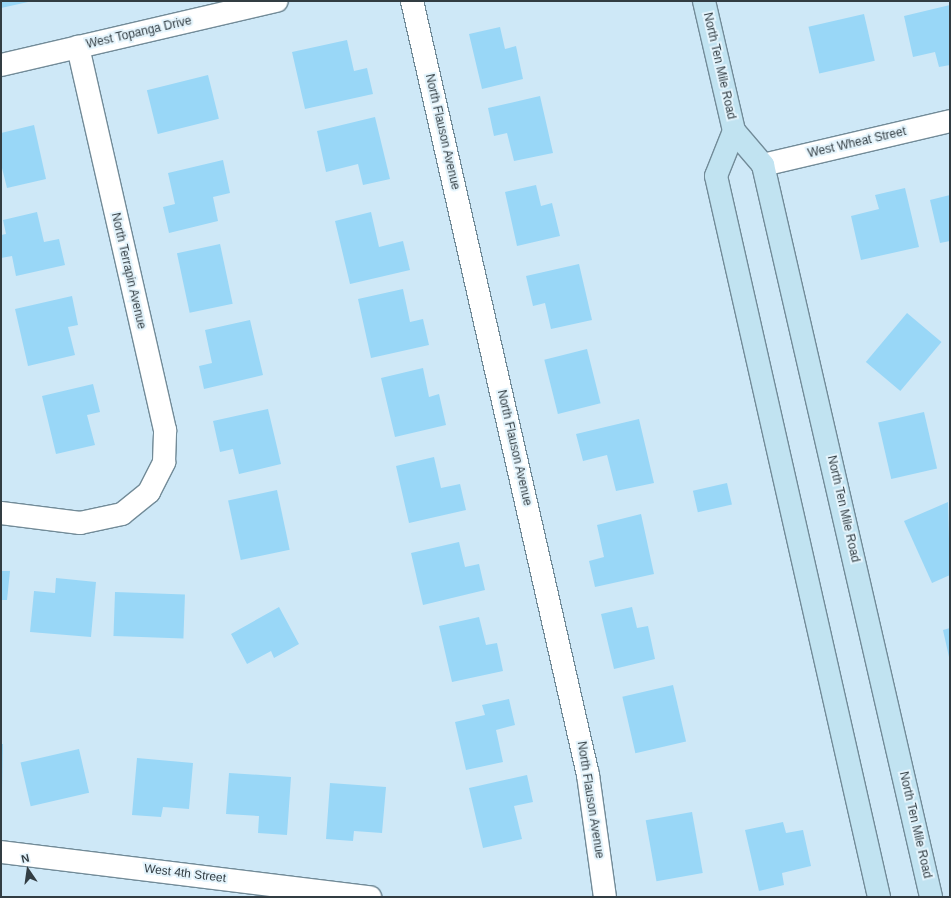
<!DOCTYPE html>
<style>
body{margin:0}
#map{position:relative;width:951px;height:898px;overflow:hidden;background:#cee8f7;font-family:Helvetica,sans-serif}
div>[style]{position:absolute}
[style*='--x']{left:calc(var(--x)*1px);top:calc(var(--y)*1px);width:calc(var(--w)*1px);rotate:calc(var(--a)*1deg)}
.building>*{inset:0;background:#99d7f7;transform-origin:0 0}
.roads{filter:drop-shadow(1px 0 #728b98) drop-shadow(-1px 0 #728b98) drop-shadow(0 1px #728b98) drop-shadow(0 -1px #728b98)}
.street>*{height:22px;margin:-11px;padding:0 11px;transform-origin:11px;border-radius:11px;background:#fff}
.secondary>*{height:22px;margin:-11px;padding:0 11px;transform-origin:11px;border-radius:11px;background:#c1e3f1}
span{translate:-50% -50%;white-space:nowrap;text-align:center;line-height:1.15;-webkit-text-stroke:4px #e4f4fc;paint-order:stroke}
.street-label{font-size:12px;color:#323d43}
.frame{position:absolute;inset:0;border:2px solid #323d43;pointer-events:none}
.north{position:absolute;left:8px;top:850px;width:40px;height:40px;-webkit-text-stroke:3px #e4f4fc;paint-order:stroke;rotate:347deg;font-size:11px;font-weight:700;line-height:16px;text-align:center;color:#323d43}
.north::after{content:'';display:block;margin:auto;width:14px;height:18px;background:#323d43;clip-path:polygon(50% 0,100% 100%,50% 72%,0 100%)}
</style>
<div id="map">
<div class="building">
<i style="clip-path:polygon(1px 1px,28px 1px,28px 2px,1px 8px)"></i>
<i style="clip-path:polygon(950px 5px,950px 65px,939px 67px,935px 52px,913px 57px,904px 16px)"></i>
<i style="left:864px;top:14px;width:48px;height:57px;rotate:77deg"></i>
<i style="clip-path:polygon(500px 27px,505px 49px,516px 46px,523px 79px,482px 89px,469px 34px)"></i>
<i style="clip-path:polygon(347px 40px,354px 71px,367px 68px,373px 94px,305px 109px,292px 52px)"></i>
<i style="left:208px;top:75px;width:45px;height:63px;rotate:76deg"></i>
<i style="clip-path:polygon(540px 96px,553px 153px,514px 161px,507px 133px,494px 136px,488px 108px)"></i>
<i style="clip-path:polygon(375px 117px,390px 179px,363px 185px,358px 164px,326px 172px,317px 131px)"></i>
<i style="clip-path:polygon(34px 125px,46px 179px,7px 188px,1px 164px,1px 133px)"></i>
<i style="clip-path:polygon(223px 160px,230px 193px,213px 197px,218px 221px,169px 233px,163px 207px,175px 204px,168px 173px)"></i>
<i style="clip-path:polygon(536px 185px,541px 206px,552px 203px,560px 236px,517px 246px,505px 192px)"></i>
<i style="clip-path:polygon(905px 188px,919px 247px,861px 260px,851px 216px,879px 209px,875px 195px)"></i>
<i style="clip-path:polygon(950px 195px,950px 241px,940px 243px,930px 200px)"></i>
<i style="clip-path:polygon(37px 212px,44px 242px,59px 239px,65px 265px,16px 276px,12px 256px,1px 258px,1px 235px,6px 234px,3px 220px)"></i>
<i style="clip-path:polygon(371px 212px,379px 247px,403px 241px,410px 270px,350px 284px,335px 221px)"></i>
<i style="left:220px;top:244px;width:61px;height:44px;rotate:78deg"></i>
<i style="clip-path:polygon(579px 264px,592px 320px,551px 329px,545px 303px,533px 306px,526px 276px)"></i>
<i style="clip-path:polygon(403px 289px,410px 322px,423px 319px,429px 345px,371px 358px,358px 299px)"></i>
<i style="clip-path:polygon(72px 296px,78px 325px,68px 327px,75px 355px,28px 366px,15px 309px)"></i>
<i style="left:907px;top:313px;width:45px;height:64px;rotate:40deg"></i>
<i style="clip-path:polygon(250px 320px,263px 375px,204px 389px,199px 366px,212px 363px,205px 330px)"></i>
<i style="left:587px;top:349px;width:56px;height:44px;rotate:76deg"></i>
<i style="clip-path:polygon(423px 368px,429px 397px,439px 394px,446px 425px,395px 437px,381px 378px)"></i>
<i style="clip-path:polygon(93px 384px,100px 412px,87px 415px,95px 445px,56px 454px,42px 396px)"></i>
<i style="clip-path:polygon(268px 409px,281px 464px,239px 474px,233px 449px,220px 452px,213px 421px)"></i>
<i style="left:924px;top:412px;width:58px;height:47px;rotate:77deg"></i>
<i style="clip-path:polygon(639px 419px,654px 483px,616px 491px,607px 455px,583px 461px,576px 434px)"></i>
<i style="clip-path:polygon(434px 457px,441px 488px,460px 484px,466px 510px,409px 523px,396px 466px)"></i>
<i style="left:727px;top:483px;width:22px;height:35px;rotate:77deg"></i>
<i style="left:277px;top:490px;width:61px;height:50px;rotate:78deg"></i>
<i style="clip-path:polygon(948px 502px,950px 575px,932px 583px,904px 521px)"></i>
<i style="clip-path:polygon(641px 514px,654px 574px,595px 587px,589px 561px,604px 557px,597px 525px)"></i>
<i style="clip-path:polygon(459px 542px,465px 567px,479px 564px,485px 590px,423px 605px,411px 553px)"></i>
<i style="clip-path:polygon(1px 571px,10px 571px,7px 600px,1px 600px)"></i>
<i style="clip-path:polygon(56px 578px,96px 582px,91px 637px,30px 632px,34px 591px,55px 593px)"></i>
<i style="left:115px;top:592px;width:70px;height:44px;rotate:2deg"></i>
<i style="clip-path:polygon(279px 607px,299px 644px,274px 658px,271px 651px,247px 664px,231px 634px)"></i>
<i style="clip-path:polygon(632px 607px,637px 628px,648px 626px,655px 659px,614px 669px,601px 614px)"></i>
<i style="clip-path:polygon(479px 617px,486px 645px,497px 643px,503px 671px,452px 682px,439px 626px)"></i>
<i style="clip-path:polygon(950px 628px,950px 656px,949px 657px,943px 630px)"></i>
<i style="left:673px;top:685px;width:58px;height:52px;rotate:77deg"></i>
<i style="clip-path:polygon(509px 699px,515px 725px,496px 730px,503px 762px,466px 770px,455px 722px,485px 715px,482px 705px)"></i>
<i style="clip-path:polygon(1px 744px,3px 744px,2px 795px,1px 795px)"></i>
<i style="left:79px;top:749px;width:45px;height:60px;rotate:77deg"></i>
<i style="clip-path:polygon(137px 758px,193px 763px,189px 809px,163px 807px,161px 817px,132px 815px)"></i>
<i style="clip-path:polygon(229px 773px,291px 777px,287px 835px,258px 833px,259px 816px,226px 814px)"></i>
<i style="clip-path:polygon(527px 775px,533px 802px,514px 806px,522px 839px,483px 848px,469px 788px)"></i>
<i style="clip-path:polygon(330px 783px,386px 787px,382px 833px,354px 831px,353px 841px,326px 839px)"></i>
<i style="left:692px;top:812px;width:62px;height:47px;rotate:80deg"></i>
<i style="clip-path:polygon(783px 822px,786px 833px,803px 830px,811px 866px,782px 873px,784px 885px,759px 891px,745px 830px)"></i>
</div>
<div class="roads">
<div class="street">
<i style="--x:412;--y:1;--w:794;--a:77.19"></i>
<i style="--x:588;--y:775;--w:123;--a:82.1"></i>
<i style="--x:1;--y:65;--w:283;--a:-13.1"></i>
<i style="--x:763;--y:165;--w:192;--a:-13.2"></i>
<i style="--x:1;--y:513;--w:80;--a:7.2"></i>
<i style="--x:80;--y:523;--w:43;--a:-12.1"></i>
<i style="--x:122;--y:514;--w:35;--a:-39"></i>
<i style="--x:149;--y:492;--w:34;--a:-63"></i>
<i style="--x:164;--y:462;--w:32;--a:-88"></i>
<i style="--x:165;--y:430;--w:393;--a:-102.8"></i>
<i style="--x:1;--y:852;--w:372;--a:7"></i>
</div>
<div class="secondary">
<i style="--x:704;--y:1;--w:133;--a:77"></i>
<i style="--x:879;--y:897;--w:739;--a:-102.74"></i>
<i style="--x:716;--y:176;--w:48;--a:-68.2"></i>
<i style="--x:734;--y:131;--w:45;--a:49.5"></i>
<i style="--x:763;--y:165;--w:751;--a:77.07"></i>
</div>
</div>
<div class="street-label">
<span style="left:139px;top:33px;rotate:-13deg">West Topanga Drive</span>
<span style="left:719px;top:66px;rotate:77deg">North Ten Mile Road</span>
<span style="left:442px;top:132px;rotate:77deg">North Flauson Avenue</span>
<span style="left:857px;top:143px;rotate:-13deg">West Wheat Street</span>
<span style="left:128px;top:271px;rotate:77deg">North Terrapin Avenue</span>
<span style="left:514px;top:448px;rotate:77deg">North Flauson Avenue</span>
<span style="left:843px;top:509px;rotate:77deg">North Ten Mile Road</span>
<span style="left:590px;top:800px;rotate:81deg">North Flauson Avenue</span>
<span style="left:915px;top:825px;rotate:77deg">North Ten Mile Road</span>
<span style="left:185px;top:874px;rotate:7deg">West 4th Street</span>
</div>
<div class="frame"></div>
<div class="north">N</div>
</div>
